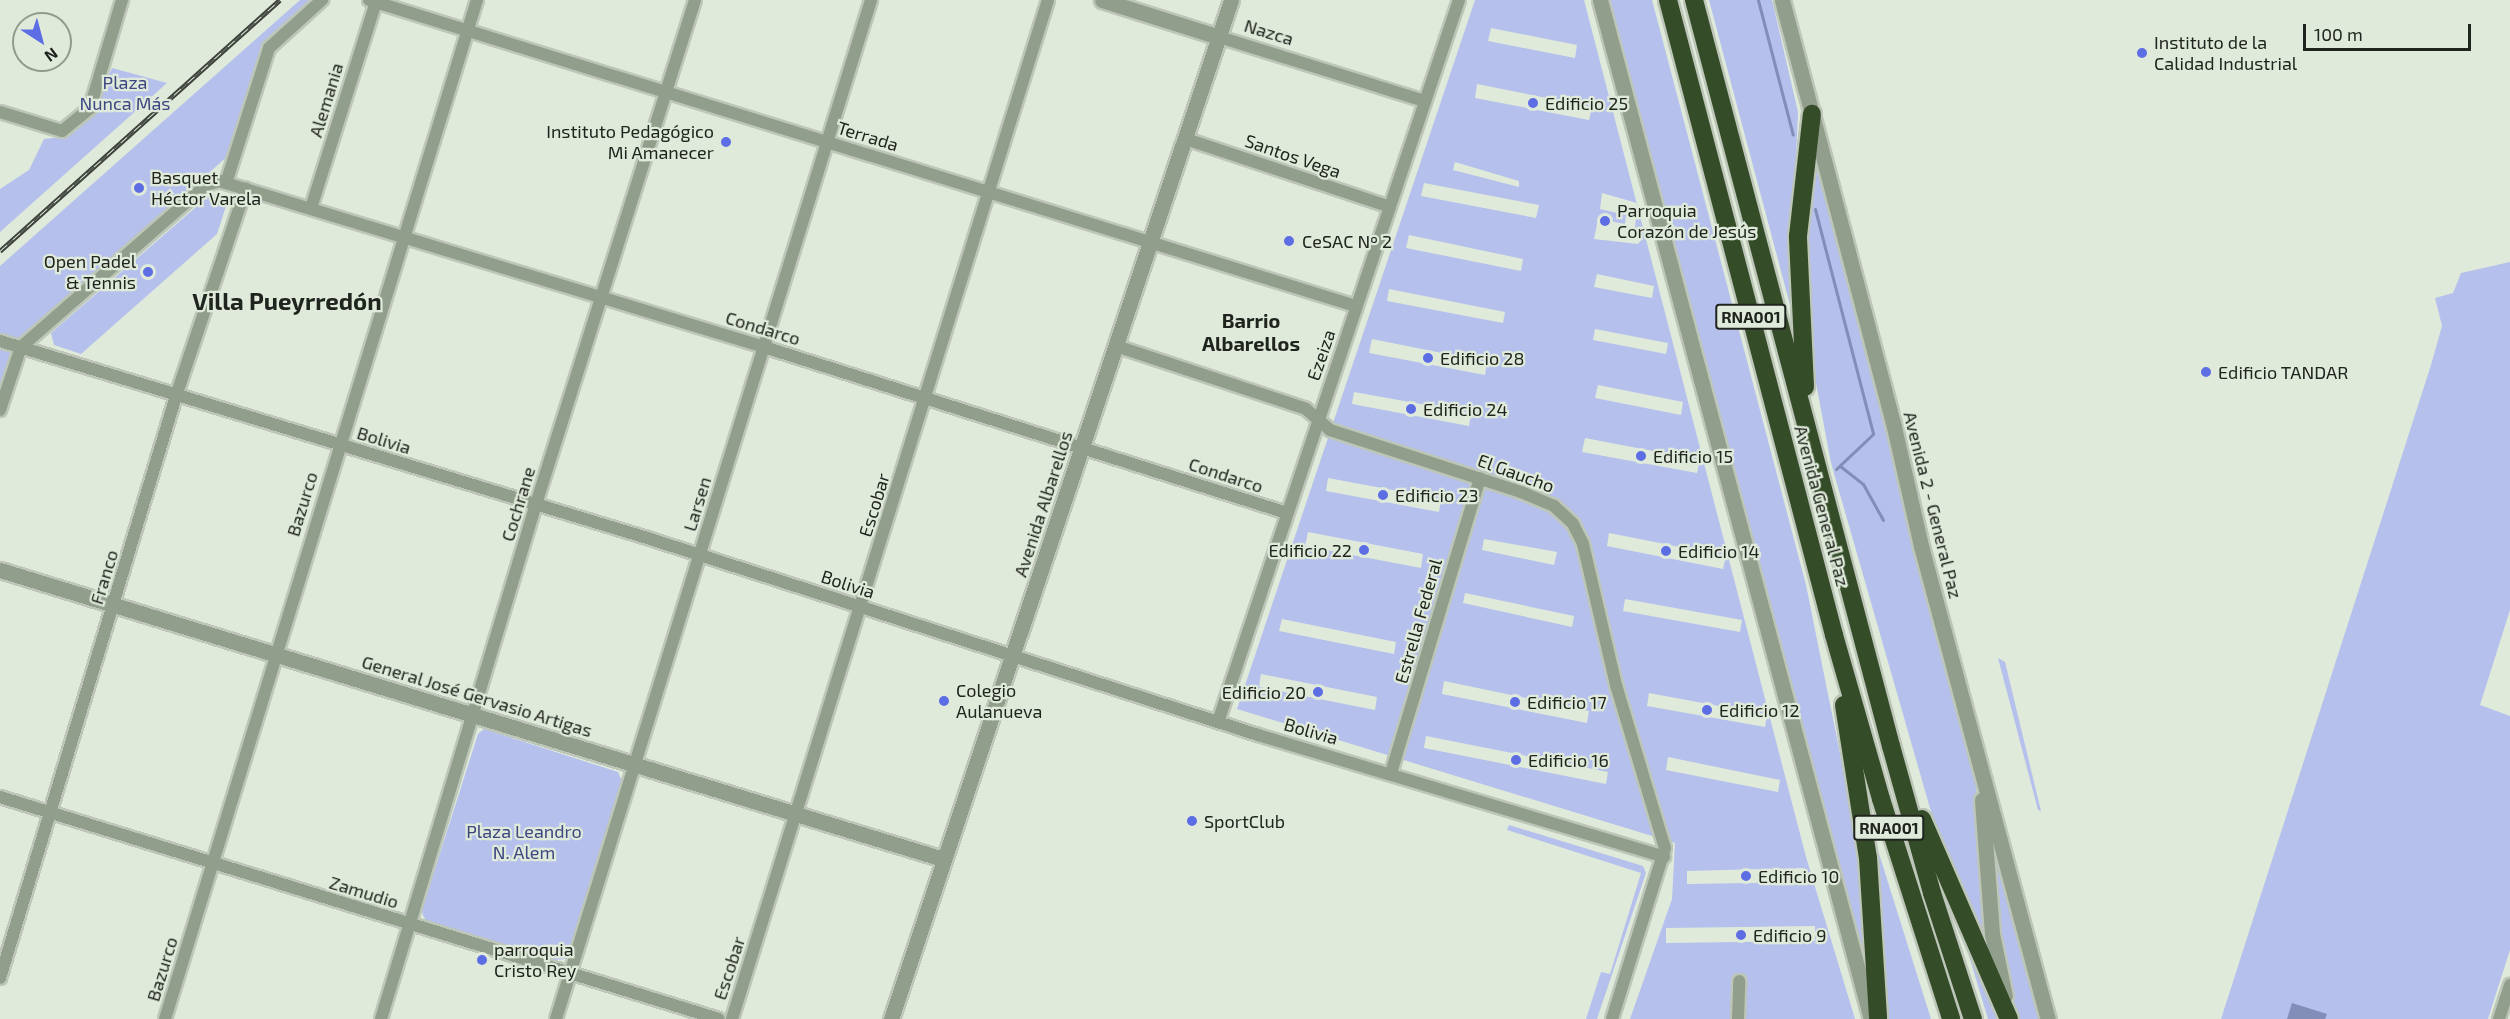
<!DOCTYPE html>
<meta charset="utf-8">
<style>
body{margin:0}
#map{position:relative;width:2510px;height:1019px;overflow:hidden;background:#dfeada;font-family:"Exo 2",sans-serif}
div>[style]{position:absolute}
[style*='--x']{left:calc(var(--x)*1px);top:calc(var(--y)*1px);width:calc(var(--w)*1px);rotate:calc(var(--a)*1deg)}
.green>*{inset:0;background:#b5c0ed}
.water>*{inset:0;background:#828db8}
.stream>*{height:3px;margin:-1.5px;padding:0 1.5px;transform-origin:1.5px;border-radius:1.5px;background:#828db8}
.roads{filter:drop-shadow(2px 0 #bdc6b8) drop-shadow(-2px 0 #bdc6b8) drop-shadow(0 2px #bdc6b8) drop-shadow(0 -2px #bdc6b8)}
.minor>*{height:12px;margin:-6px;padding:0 6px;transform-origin:6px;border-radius:6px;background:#919e8b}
.tertiary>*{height:15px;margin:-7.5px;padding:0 7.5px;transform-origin:7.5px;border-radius:7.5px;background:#919e8b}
.motorway>*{height:18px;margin:-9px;padding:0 9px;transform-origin:9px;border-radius:9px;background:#344c28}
.rail>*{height:5px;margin-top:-2.5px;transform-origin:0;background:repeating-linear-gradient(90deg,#dfeada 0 9px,#3d423b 0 18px);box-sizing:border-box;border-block:2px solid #3d423b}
.dots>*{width:16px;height:16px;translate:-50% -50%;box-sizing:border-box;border:3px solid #dfeada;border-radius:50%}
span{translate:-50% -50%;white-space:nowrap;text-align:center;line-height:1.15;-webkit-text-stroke:4.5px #dfeada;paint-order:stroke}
.shield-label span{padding:2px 4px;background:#dfeada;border:2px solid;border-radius:4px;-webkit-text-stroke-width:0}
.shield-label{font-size:16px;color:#20241e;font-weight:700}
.street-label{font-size:18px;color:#20241e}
.poi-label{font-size:18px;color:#20241e}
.left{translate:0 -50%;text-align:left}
.right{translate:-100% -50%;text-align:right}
.park-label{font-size:18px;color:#3d4780}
.neighbourhood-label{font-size:20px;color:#20241e;font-weight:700}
.district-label{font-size:24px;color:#20241e;font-weight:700}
.north{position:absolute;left:12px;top:12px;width:60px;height:60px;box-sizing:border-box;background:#dfeada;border:2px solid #939b8f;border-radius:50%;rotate:144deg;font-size:16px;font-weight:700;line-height:24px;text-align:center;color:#20241e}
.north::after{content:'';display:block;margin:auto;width:21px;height:27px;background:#5d6de4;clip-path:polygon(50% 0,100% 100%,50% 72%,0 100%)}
.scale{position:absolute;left:2303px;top:24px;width:168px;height:27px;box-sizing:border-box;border:3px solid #20241e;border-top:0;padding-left:8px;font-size:18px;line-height:21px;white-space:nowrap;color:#20241e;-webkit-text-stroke:4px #dfeada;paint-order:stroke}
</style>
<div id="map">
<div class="green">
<i style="clip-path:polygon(300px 0,314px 0,262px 47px,229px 155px,27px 335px,14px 340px,0 336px,0 266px)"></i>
<i style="clip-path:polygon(evenodd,1475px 0,1584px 0,1806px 857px,1855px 1019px,1630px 1019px,1672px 899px,1675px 843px,1237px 709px,1475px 0,1491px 28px,1577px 45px,1575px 58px,1488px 41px,1491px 28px,1475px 0,1477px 84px,1592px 107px,1589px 120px,1475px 98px,1477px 84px,1475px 0,1455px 162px,1519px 181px,1519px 187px,1453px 170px,1455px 162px,1475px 0,1424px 183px,1539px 205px,1536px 218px,1421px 196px,1424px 183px,1475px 0,1602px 193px,1637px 203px,1635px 229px,1642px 239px,1638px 244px,1594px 239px,1598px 219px,1625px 224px,1626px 215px,1600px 209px,1602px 193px,1475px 0,1409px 235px,1523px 259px,1521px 271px,1406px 248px,1409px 235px,1475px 0,1597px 274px,1654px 286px,1652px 298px,1594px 287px,1597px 274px,1475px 0,1389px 289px,1505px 312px,1503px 323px,1387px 301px,1389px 289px,1475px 0,1595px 329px,1668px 343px,1666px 354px,1593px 340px,1595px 329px,1475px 0,1372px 339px,1487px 362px,1485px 375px,1369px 353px,1372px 339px,1475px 0,1598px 385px,1683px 402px,1681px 415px,1595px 398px,1598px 385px,1475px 0,1354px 392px,1471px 413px,1469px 426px,1352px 404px,1354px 392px,1475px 0,1585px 438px,1700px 460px,1697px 473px,1582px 452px,1585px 438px,1475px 0,1328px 478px,1441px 499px,1439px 512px,1326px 491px,1328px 478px,1475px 0,1308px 532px,1423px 554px,1421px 568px,1305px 546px,1308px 532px,1475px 0,1609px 533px,1726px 556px,1723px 569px,1607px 546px,1609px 533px,1475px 0,1484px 539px,1557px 552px,1554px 565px,1482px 550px,1484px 539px,1475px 0,1465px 593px,1574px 616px,1572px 627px,1463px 603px,1465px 593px,1475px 0,1625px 599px,1742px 620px,1740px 632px,1623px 611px,1625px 599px,1475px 0,1282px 619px,1396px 642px,1394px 654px,1279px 631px,1282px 619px,1475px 0,1261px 674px,1377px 697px,1375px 710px,1259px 687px,1261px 674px,1475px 0,1444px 681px,1589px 711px,1587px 723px,1442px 694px,1444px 681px,1475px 0,1649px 693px,1767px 715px,1765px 727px,1647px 706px,1649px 693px,1475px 0,1426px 736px,1608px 772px,1606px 784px,1424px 748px,1426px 736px,1475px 0,1668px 757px,1780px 780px,1778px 792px,1666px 770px,1668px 757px,1475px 0,1804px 868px,1804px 882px,1687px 884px,1687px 871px,1804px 868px,1475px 0,1815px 926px,1815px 941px,1666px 943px,1666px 928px,1815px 926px)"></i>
<i style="clip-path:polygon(1609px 0,1652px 0,1806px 585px,1852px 813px,1860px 874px,1864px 949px,1861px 950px)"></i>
<i style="clip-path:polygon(1709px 0,1772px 0,1798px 112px,1790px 305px)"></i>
<i style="clip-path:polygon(112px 68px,167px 83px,0 232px,0 189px,29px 170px,44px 139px,62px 137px,87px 119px)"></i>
<i style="clip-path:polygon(1815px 158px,1974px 763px,1991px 965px,1940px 843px,1831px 463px,1813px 367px,1807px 239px)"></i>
<i style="clip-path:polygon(211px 194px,228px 200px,217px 234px,81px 354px,54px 345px,51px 333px)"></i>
<i style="clip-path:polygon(2510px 262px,2510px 610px,2480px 705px,2510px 716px,2510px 950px,2488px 1019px,2221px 1019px,2431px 365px,2442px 326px,2435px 298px,2453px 293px,2461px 273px)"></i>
<i style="clip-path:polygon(0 346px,13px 350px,0 392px)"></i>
<i style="clip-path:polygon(1998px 658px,2005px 662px,2041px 811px,2038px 810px)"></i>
<i style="clip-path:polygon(484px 729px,618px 772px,623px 783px,570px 954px,565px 959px,554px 960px,427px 921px,423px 916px,422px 910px,478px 734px)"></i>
<i style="clip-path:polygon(1509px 825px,1643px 866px,1646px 873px,1597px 1019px,1586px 1019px,1601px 972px,1610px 974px,1641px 873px,1507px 830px)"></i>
<i style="clip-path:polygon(1872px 841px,1875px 841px,1931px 1019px,1889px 1019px,1885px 999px)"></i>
<i style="clip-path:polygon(1996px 853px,2042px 1019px,2017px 1019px,2014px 1011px,1994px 902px,1990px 854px)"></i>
<i style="clip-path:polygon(1960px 926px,2002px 1019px,1988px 1019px)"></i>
</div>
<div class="water">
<i style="clip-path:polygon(2292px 1003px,2327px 1014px,2325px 1019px,2287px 1019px)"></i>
</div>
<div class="stream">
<i style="--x:1758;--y:0;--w:139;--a:75.5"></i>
<i style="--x:1815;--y:209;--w:232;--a:75.5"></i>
<i style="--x:1873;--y:434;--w:51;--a:136.6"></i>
<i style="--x:1840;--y:466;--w:29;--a:38"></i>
<i style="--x:1863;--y:484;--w:41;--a:60.9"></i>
</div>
<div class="roads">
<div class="minor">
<i style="--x:369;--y:0;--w:1033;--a:17.23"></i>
<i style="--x:1219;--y:37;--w:216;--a:17.3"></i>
<i style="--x:0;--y:112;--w:65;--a:17"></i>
<i style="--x:62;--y:131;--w:36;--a:-39"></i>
<i style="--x:90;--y:108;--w:113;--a:-73.5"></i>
<i style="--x:1186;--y:139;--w:215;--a:18.4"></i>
<i style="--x:226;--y:183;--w:142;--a:-72.3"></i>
<i style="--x:269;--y:48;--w:72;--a:-42.2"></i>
<i style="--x:311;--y:208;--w:216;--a:-72.5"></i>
<i style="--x:0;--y:341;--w:673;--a:16.93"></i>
<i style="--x:644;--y:537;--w:645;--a:17.87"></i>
<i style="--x:1258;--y:735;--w:424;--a:16.7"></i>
<i style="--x:1116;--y:346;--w:200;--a:18.3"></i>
<i style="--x:1306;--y:409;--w:32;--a:41"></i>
<i style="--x:1330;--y:430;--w:201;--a:18"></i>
<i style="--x:1521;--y:492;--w:36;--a:23"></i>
<i style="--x:1554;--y:506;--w:26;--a:43"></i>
<i style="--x:1573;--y:524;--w:22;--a:63"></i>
<i style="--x:1583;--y:544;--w:145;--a:76.8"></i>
<i style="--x:1616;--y:685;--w:170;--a:73.3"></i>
<i style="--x:1665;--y:848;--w:179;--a:107.2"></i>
<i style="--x:21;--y:347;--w:246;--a:-41.2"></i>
<i style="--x:206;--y:185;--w:14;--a:-17"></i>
<i style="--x:219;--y:181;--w:570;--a:16.94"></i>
<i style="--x:764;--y:347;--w:549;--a:17.61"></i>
<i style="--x:0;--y:410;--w:66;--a:-71.6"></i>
<i style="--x:1218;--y:722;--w:761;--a:-71.54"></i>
<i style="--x:1391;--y:773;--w:308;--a:-73.2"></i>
<i style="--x:0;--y:797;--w:752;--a:17.16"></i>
<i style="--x:0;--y:978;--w:608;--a:-73.17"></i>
<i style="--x:176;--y:396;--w:219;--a:-71.4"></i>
<i style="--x:165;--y:1019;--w:1066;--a:-72.98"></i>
<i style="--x:381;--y:1019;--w:538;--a:-73.25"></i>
<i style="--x:536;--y:504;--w:528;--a:-72.49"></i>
<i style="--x:556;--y:1019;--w:1067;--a:-72.82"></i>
<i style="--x:732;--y:1019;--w:1067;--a:-72.77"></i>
<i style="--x:1738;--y:1019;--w:38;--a:-88"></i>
<i style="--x:2499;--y:1019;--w:36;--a:-72"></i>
</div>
<div class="tertiary">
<i style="--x:1102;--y:0;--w:123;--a:17.5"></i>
<i style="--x:1600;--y:0;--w:1054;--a:75.11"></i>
<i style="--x:1782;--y:0;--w:441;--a:75.3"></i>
<i style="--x:1894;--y:427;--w:122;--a:77.2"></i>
<i style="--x:1921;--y:546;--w:490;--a:75"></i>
<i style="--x:0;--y:570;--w:986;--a:17.04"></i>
<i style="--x:1982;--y:800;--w:134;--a:85.7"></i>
<i style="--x:1992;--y:934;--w:63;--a:78.2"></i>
<i style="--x:891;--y:1019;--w:1074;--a:-71.55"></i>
</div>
<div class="motorway">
<i style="--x:1668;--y:0;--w:656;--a:75.35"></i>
<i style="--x:1834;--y:635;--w:171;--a:74"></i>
<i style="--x:1881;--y:799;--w:231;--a:72.3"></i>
<i style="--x:1694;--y:0;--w:772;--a:75.21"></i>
<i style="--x:1891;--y:746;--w:153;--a:74.4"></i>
<i style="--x:1932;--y:893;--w:133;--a:72"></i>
<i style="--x:1805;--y:387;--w:151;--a:-92.7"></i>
<i style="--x:1798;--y:236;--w:123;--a:-83.5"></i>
<i style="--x:1844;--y:705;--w:155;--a:81.1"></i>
<i style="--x:1868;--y:858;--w:161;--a:86.4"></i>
<i style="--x:1922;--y:819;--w:218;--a:66.5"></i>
</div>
</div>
<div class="rail">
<i style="--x:0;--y:251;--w:376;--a:-41.9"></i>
</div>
<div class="dots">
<i style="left:2142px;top:53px;background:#5d6de4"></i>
<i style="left:1533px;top:103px;background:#5d6de4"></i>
<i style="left:726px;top:142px;background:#5d6de4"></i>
<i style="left:139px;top:188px;background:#5d6de4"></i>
<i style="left:1605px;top:221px;background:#5d6de4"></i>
<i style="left:1289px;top:241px;background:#5d6de4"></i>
<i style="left:148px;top:272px;background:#5d6de4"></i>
<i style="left:1428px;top:358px;background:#5d6de4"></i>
<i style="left:2206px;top:372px;background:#5d6de4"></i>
<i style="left:1411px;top:409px;background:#5d6de4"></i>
<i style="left:1641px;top:456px;background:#5d6de4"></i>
<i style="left:1383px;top:495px;background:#5d6de4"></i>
<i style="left:1364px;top:550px;background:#5d6de4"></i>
<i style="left:1666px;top:551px;background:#5d6de4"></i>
<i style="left:1318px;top:692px;background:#5d6de4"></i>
<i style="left:944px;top:701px;background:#5d6de4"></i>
<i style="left:1515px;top:702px;background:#5d6de4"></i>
<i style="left:1707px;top:710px;background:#5d6de4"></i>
<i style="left:1516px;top:760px;background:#5d6de4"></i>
<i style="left:1192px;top:821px;background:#5d6de4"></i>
<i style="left:1746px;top:876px;background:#5d6de4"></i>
<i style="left:1741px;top:935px;background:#5d6de4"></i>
<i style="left:482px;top:960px;background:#5d6de4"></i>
</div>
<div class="shield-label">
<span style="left:1751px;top:317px">RNA001</span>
<span style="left:1889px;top:828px">RNA001</span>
</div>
<div class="street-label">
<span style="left:1269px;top:32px;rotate:17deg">Nazca</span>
<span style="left:326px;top:100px;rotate:-73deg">Alemania</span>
<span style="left:868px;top:136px;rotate:17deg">Terrada</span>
<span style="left:1293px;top:156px;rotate:19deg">Santos Vega</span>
<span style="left:763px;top:328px;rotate:17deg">Condarco</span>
<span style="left:1321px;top:355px;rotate:-71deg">Ezeiza</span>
<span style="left:384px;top:440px;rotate:17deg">Bolivia</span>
<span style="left:1516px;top:473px;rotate:20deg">El Gaucho</span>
<span style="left:1226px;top:475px;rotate:18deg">Condarco</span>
<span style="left:302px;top:504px;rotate:-73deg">Bazurco</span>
<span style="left:518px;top:504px;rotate:-73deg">Cochrane</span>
<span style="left:697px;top:504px;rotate:-73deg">Larsen</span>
<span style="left:1043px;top:504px;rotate:-72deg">Avenida Albarellos</span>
<span style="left:874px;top:505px;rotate:-73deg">Escobar</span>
<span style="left:1933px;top:505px;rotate:76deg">Avenida 2 - General Paz</span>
<span style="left:1822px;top:506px;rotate:75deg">Avenida General Paz</span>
<span style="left:104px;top:577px;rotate:-73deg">Franco</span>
<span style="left:848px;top:584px;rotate:18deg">Bolivia</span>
<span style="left:1418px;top:621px;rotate:-74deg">Estrella Federal</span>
<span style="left:477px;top:696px;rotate:17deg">General José Gervasio Artigas</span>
<span style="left:1311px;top:731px;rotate:16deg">Bolivia</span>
<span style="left:364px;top:892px;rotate:17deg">Zamudio</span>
<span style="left:729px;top:968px;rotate:-72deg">Escobar</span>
<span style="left:162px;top:969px;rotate:-73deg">Bazurco</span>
</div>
<div class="poi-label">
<span class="left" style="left:2154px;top:53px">Instituto de la<br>Calidad Industrial</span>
<span class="left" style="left:1545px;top:103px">Edificio 25</span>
<span class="right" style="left:714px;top:142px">Instituto Pedagógico<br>Mi Amanecer</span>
<span class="left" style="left:151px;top:188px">Basquet<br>Héctor Varela</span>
<span class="left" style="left:1617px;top:221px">Parroquia<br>Corazón de Jesús</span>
<span class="left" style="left:1302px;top:241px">CeSAC Nº 2</span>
<span class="right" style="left:136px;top:272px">Open Padel<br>&amp; Tennis</span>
<span class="left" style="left:1440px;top:358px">Edificio 28</span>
<span class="left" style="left:2218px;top:372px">Edificio TANDAR</span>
<span class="left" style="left:1423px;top:409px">Edificio 24</span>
<span class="left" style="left:1653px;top:456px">Edificio 15</span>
<span class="left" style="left:1395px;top:495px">Edificio 23</span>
<span class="right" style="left:1352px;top:550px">Edificio 22</span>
<span class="left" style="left:1678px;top:551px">Edificio 14</span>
<span class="left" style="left:956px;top:701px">Colegio<br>Aulanueva</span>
<span class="right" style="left:1306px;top:692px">Edificio 20</span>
<span class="left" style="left:1527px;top:702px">Edificio 17</span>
<span class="left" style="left:1719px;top:710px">Edificio 12</span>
<span class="left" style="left:1528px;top:760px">Edificio 16</span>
<span class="left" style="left:1204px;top:821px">SportClub</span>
<span class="left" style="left:1758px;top:876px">Edificio 10</span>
<span class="left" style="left:1753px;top:935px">Edificio 9</span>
<span class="left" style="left:494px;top:960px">parroquia<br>Cristo Rey</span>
</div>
<div class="park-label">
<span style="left:125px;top:93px">Plaza<br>Nunca Más</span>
<span style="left:524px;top:842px">Plaza Leandro<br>N. Alem</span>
</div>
<div class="neighbourhood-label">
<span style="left:1251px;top:332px">Barrio<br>Albarellos</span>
</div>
<div class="district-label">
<span style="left:287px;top:301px">Villa Pueyrredón</span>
</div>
<div class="north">N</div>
<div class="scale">100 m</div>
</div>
